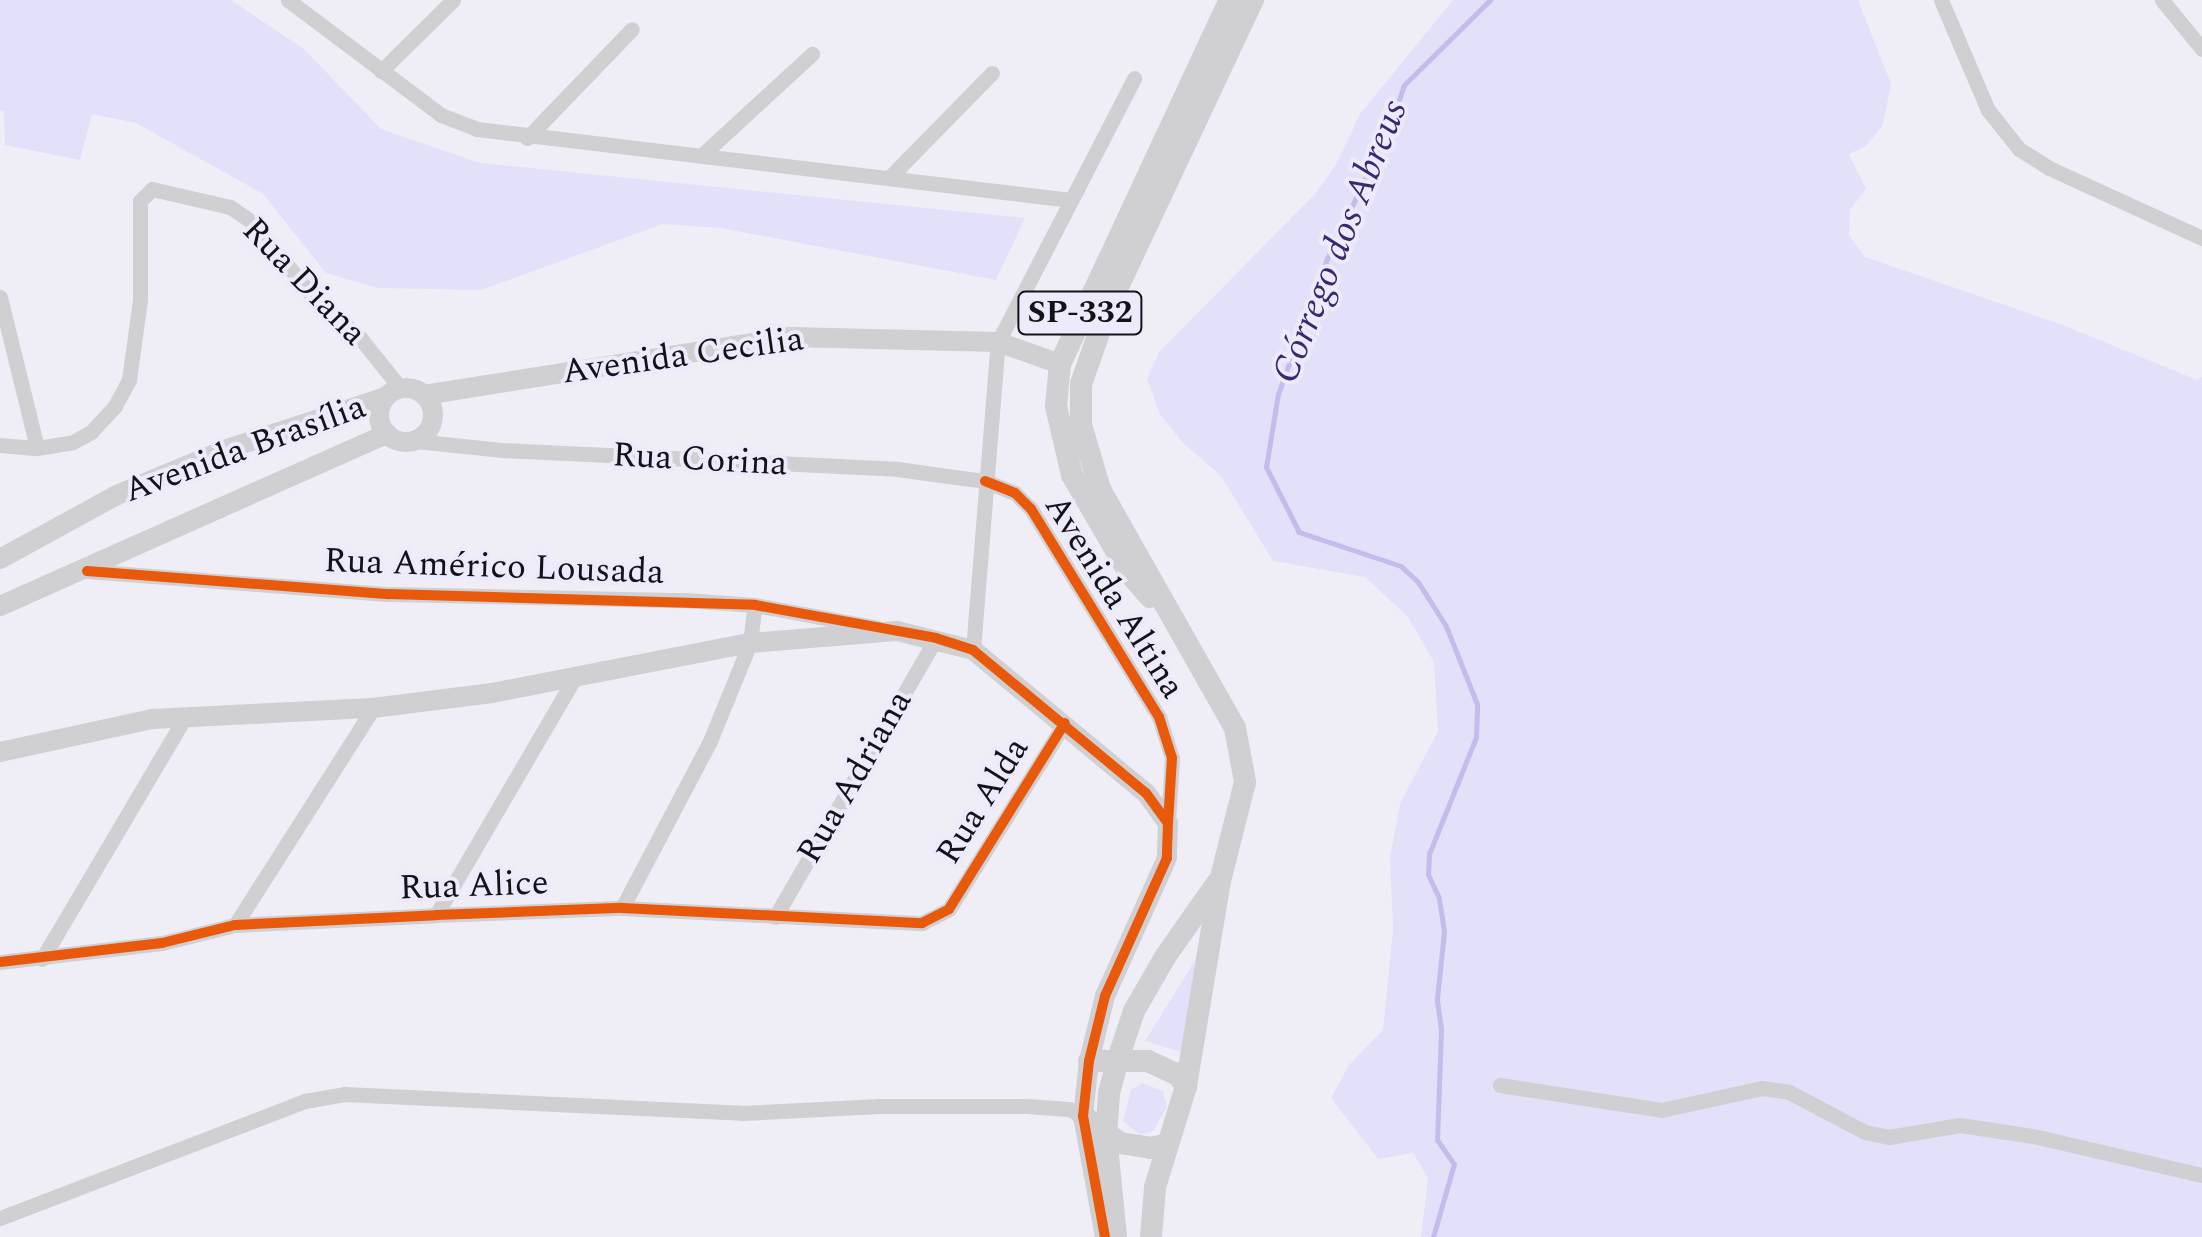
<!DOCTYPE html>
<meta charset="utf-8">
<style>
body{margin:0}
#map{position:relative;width:2202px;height:1237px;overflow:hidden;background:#efeef7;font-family:Spectral,serif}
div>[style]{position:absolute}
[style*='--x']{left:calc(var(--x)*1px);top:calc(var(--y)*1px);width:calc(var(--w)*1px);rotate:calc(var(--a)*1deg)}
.green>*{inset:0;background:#e3e0fa}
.stream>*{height:5px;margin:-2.5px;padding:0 2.5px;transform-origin:2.5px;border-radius:2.5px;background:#c4bcea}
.street>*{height:15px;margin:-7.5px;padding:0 7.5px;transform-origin:7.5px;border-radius:7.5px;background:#d0cfd2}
.secondary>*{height:20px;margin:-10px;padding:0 10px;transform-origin:10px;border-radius:10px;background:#d0cfd2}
.secondary>.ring{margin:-10px;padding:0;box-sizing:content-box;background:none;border:20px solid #d0cfd2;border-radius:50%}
.primary>*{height:22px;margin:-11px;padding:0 11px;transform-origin:11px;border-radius:11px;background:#d0cfd2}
.cycleway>*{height:10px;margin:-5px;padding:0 5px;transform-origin:5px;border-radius:5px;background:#e8590c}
span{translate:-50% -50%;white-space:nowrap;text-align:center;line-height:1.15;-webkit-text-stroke:8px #eceafb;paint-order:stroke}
.shield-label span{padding:2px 8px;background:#eceafb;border:2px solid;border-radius:8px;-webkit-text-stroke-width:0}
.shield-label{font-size:32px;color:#131218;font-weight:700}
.street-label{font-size:35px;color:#131218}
.water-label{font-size:38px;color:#3b276d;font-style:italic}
</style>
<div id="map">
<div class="green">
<i style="clip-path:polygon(0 0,231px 0,304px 49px,381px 129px,480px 163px,1025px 218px,996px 280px,721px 228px,663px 224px,481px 290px,378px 288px,326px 273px,263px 194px,136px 123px,92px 114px,80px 160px,5px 145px,4px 111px,0 110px)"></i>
<i style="clip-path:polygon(1453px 0,1858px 0,1891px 84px,1883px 125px,1866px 146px,1849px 154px,1866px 189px,1850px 210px,1849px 235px,1865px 257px,2060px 324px,2197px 380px,2202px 377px,2202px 1237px,1421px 1237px,1428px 1178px,1413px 1153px,1378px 1159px,1331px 1098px,1349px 1065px,1383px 1030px,1393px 930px,1390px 857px,1400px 804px,1438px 731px,1434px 662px,1408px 617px,1365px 577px,1273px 561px,1221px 476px,1182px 442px,1160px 414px,1147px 379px,1159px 352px,1315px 194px,1337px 163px,1360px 114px)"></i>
<i style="clip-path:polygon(1196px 959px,1181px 1052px,1145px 1041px)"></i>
<i style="clip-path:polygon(1142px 1083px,1163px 1091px,1167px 1107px,1153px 1131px,1140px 1135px,1123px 1121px,1131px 1090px)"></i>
</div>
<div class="stream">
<i style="--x:1433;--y:1237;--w:76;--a:-74"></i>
<i style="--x:1454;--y:1164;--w:29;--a:-125"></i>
<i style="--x:1437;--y:1140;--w:111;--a:-87.9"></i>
<i style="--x:1441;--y:1029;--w:30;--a:-98"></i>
<i style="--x:1437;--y:999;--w:68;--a:-84.1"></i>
<i style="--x:1444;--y:931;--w:33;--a:-99"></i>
<i style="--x:1439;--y:898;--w:26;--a:-115"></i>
<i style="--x:1428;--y:874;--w:20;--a:-87"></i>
<i style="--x:1429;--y:854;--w:126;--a:-68.1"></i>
<i style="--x:1476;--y:737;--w:33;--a:-88"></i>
<i style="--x:1477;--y:704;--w:84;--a:-111.7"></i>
<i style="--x:1446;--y:626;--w:52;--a:-122.5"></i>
<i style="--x:1418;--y:582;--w:23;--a:-137"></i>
<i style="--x:1401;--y:566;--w:108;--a:-161.6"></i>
<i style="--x:1299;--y:532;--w:73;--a:-116.9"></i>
<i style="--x:1266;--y:467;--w:74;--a:-80.7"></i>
<i style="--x:1278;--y:394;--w:144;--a:-70.1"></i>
<i style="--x:1327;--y:259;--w:148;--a:-64.8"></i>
<i style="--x:1390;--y:125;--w:42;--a:-70.7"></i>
<i style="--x:1404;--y:85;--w:121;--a:-44.7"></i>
</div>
<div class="street">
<i style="--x:288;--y:0;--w:191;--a:36.9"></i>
<i style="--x:441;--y:115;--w:39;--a:21"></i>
<i style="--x:477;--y:129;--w:598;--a:6.82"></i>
<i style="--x:1941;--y:0;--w:120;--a:66.9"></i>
<i style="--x:1988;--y:110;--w:50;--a:51.5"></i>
<i style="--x:2019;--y:149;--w:36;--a:32"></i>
<i style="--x:2049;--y:168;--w:168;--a:24.6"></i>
<i style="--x:2162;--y:0;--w:63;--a:50.8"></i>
<i style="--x:381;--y:71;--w:101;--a:-44.6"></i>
<i style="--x:527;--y:138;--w:151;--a:-46.1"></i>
<i style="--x:701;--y:156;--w:151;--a:-42.6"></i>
<i style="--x:889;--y:178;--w:147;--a:-45.6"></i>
<i style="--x:0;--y:297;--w:155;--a:76.2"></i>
<i style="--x:416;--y:441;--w:85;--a:6"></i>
<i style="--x:501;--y:450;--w:396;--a:2.7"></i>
<i style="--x:897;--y:469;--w:89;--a:7.8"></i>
<i style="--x:985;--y:481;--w:32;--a:22"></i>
<i style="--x:1015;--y:493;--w:23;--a:45"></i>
<i style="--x:1031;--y:509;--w:244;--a:58.4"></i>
<i style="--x:1159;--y:717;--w:43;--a:72.4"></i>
<i style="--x:1172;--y:758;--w:65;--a:93.5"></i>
<i style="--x:0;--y:445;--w:37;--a:5"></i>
<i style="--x:37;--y:448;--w:36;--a:-9"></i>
<i style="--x:73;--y:442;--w:21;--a:-29"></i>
<i style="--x:91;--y:432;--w:35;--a:-47"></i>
<i style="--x:115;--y:406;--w:30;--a:-62"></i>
<i style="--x:129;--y:380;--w:81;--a:-82.2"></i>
<i style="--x:140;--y:300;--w:99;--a:-90"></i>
<i style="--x:140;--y:201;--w:17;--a:-45"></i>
<i style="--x:152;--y:189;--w:80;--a:13"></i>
<i style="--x:230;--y:207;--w:27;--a:34"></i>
<i style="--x:252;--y:222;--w:92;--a:50.8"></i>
<i style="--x:310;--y:293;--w:69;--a:42"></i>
<i style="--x:361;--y:339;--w:64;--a:51.3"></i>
<i style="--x:87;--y:571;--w:303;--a:4.4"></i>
<i style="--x:389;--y:594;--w:296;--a:1.2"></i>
<i style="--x:685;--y:600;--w:70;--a:4.1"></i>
<i style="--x:755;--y:605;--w:125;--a:10.6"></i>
<i style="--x:973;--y:650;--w:309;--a:-85.4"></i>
<i style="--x:998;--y:342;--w:297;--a:-62.7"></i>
<i style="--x:622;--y:908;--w:189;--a:-62.2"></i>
<i style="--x:710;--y:741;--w:106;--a:-67.8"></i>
<i style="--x:750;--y:643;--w:38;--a:-83"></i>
<i style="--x:436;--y:915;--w:276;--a:-59.7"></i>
<i style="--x:775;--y:917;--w:322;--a:-60"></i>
<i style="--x:235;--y:925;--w:257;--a:-57.5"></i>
<i style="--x:42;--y:959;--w:281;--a:-59.4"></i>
<i style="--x:0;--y:962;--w:163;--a:-6.7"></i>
<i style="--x:162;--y:943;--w:75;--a:-13.9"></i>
<i style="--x:235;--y:925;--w:201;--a:-2.8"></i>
<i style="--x:436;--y:915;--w:186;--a:-2.2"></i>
<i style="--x:622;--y:908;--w:300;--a:2.9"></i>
<i style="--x:922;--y:923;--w:30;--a:-27"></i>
<i style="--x:949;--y:909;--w:219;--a:-58.1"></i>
<i style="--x:1500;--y:1085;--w:163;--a:8.8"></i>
<i style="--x:1661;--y:1110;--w:103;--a:-12.3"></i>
<i style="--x:1762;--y:1088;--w:27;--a:8"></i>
<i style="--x:1789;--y:1092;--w:86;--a:27.8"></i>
<i style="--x:1865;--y:1132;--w:25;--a:12"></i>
<i style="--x:1889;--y:1137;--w:72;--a:-9.6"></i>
<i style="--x:1960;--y:1125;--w:74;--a:8.6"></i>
<i style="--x:2033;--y:1136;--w:173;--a:13"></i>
<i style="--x:0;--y:1218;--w:327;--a:-21"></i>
<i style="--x:305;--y:1101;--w:40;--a:-10"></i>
<i style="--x:344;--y:1094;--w:398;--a:2.7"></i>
<i style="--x:742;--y:1113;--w:137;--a:-2.9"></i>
<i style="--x:879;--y:1106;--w:147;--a:0"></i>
<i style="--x:1026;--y:1106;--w:43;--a:4"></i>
<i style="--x:1069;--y:1109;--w:16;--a:27"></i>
</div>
<div class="secondary">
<i class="ring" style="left:379px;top:388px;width:34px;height:34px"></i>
<i style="--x:424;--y:395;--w:371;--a:-9"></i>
<i style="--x:790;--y:337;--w:208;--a:1.4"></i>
<i style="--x:998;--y:342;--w:66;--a:19.5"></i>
<i style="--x:0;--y:559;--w:133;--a:-28.7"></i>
<i style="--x:117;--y:495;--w:51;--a:-23.1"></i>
<i style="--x:164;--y:475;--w:68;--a:-22.4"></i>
<i style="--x:227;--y:449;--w:167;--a:-18.1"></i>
<i style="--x:0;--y:606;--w:424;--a:-24"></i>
<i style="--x:0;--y:752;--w:157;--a:-12.2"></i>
<i style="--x:153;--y:719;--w:220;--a:-2.9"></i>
<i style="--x:373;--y:708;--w:120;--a:-7.2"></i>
<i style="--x:492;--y:693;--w:263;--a:-11"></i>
<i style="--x:750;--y:643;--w:147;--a:-4.7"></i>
<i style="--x:897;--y:631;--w:78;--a:14"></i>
<i style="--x:973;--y:650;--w:224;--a:39.6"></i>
<i style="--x:1146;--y:793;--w:37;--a:54"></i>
<i style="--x:1168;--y:823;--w:35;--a:92"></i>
<i style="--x:1167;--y:858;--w:151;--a:114.2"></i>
<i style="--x:1105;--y:996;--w:67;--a:103.8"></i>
<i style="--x:1089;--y:1061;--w:55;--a:96.2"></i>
<i style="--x:1083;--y:1116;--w:123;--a:79.7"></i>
</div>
<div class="primary">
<i style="--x:1150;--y:597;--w:32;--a:-131"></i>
<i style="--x:1129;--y:573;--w:113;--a:-120.2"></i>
<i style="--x:1072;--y:475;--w:71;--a:-103.1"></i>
<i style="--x:1056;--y:406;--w:42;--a:-84.6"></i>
<i style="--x:1060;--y:364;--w:402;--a:-65"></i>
<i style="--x:1089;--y:1061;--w:59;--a:0"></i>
<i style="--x:1148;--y:1061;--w:33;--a:25"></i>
<i style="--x:1178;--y:1075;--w:14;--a:54"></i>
<i style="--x:1083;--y:1116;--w:46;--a:36.1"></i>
<i style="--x:1120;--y:1143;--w:30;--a:9"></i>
<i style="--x:1150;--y:1148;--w:15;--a:-11"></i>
<i style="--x:1116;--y:1237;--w:102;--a:-95.6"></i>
<i style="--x:1106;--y:1135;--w:42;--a:-85.9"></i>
<i style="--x:1109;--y:1093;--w:35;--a:-75"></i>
<i style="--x:1118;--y:1059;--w:51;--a:-71.6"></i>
<i style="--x:1134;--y:1011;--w:62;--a:-60.1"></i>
<i style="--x:1165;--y:957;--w:90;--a:-54.9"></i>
<i style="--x:1151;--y:1237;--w:50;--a:-85.4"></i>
<i style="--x:1155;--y:1187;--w:106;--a:-72.9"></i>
<i style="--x:1186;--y:1086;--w:208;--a:-80.6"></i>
<i style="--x:1220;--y:881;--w:102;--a:-75.8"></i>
<i style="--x:1245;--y:782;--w:55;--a:-100.5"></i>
<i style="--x:1235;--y:728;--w:274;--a:-119.5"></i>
<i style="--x:1100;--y:489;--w:67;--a:-106.5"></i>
<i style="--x:1081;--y:425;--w:41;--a:-90"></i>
<i style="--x:1081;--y:384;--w:78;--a:-70.6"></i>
<i style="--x:1107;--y:310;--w:343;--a:-64.8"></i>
</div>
<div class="cycleway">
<i style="--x:985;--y:481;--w:32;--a:22"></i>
<i style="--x:1015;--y:493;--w:23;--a:45"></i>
<i style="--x:1031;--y:509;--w:244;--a:58.4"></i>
<i style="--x:1159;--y:717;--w:43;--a:72.4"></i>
<i style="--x:1172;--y:758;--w:65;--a:93.5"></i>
<i style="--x:87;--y:571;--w:303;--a:4.4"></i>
<i style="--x:389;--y:594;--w:366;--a:1.7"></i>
<i style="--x:755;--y:605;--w:184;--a:10.3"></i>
<i style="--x:936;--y:638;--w:39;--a:18"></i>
<i style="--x:973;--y:650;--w:224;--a:39.6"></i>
<i style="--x:1146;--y:793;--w:37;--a:54"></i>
<i style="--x:1168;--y:823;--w:35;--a:92"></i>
<i style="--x:1167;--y:858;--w:151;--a:114.2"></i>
<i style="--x:1105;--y:996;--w:67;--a:103.8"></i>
<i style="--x:1089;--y:1061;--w:55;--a:96.2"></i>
<i style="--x:1083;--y:1116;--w:123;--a:79.7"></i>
<i style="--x:0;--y:962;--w:163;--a:-6.7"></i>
<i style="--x:162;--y:943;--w:75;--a:-13.9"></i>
<i style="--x:235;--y:925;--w:201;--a:-2.8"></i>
<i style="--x:436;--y:915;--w:186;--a:-2.2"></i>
<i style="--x:622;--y:908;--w:300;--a:2.9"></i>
<i style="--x:922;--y:923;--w:30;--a:-27"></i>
<i style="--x:949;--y:909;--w:219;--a:-58.1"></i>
</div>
<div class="shield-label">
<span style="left:1080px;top:313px">SP-332</span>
</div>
<div class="street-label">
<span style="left:304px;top:282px;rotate:46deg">Rua Diana</span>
<span style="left:683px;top:356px;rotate:-8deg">Avenida Cecilia</span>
<span style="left:245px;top:449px;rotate:-20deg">Avenida Brasília</span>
<span style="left:700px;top:460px;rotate:3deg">Rua Corina</span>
<span style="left:494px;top:567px;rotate:2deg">Rua Américo Lousada</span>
<span style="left:1114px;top:597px;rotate:58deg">Avenida Altina</span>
<span style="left:855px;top:777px;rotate:-60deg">Rua Adriana</span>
<span style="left:983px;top:801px;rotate:-58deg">Rua Alda</span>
<span style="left:474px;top:886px;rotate:-2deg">Rua Alice</span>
</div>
<div class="water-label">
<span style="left:1341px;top:242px;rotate:-68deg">Córrego dos Abreus</span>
</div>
</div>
